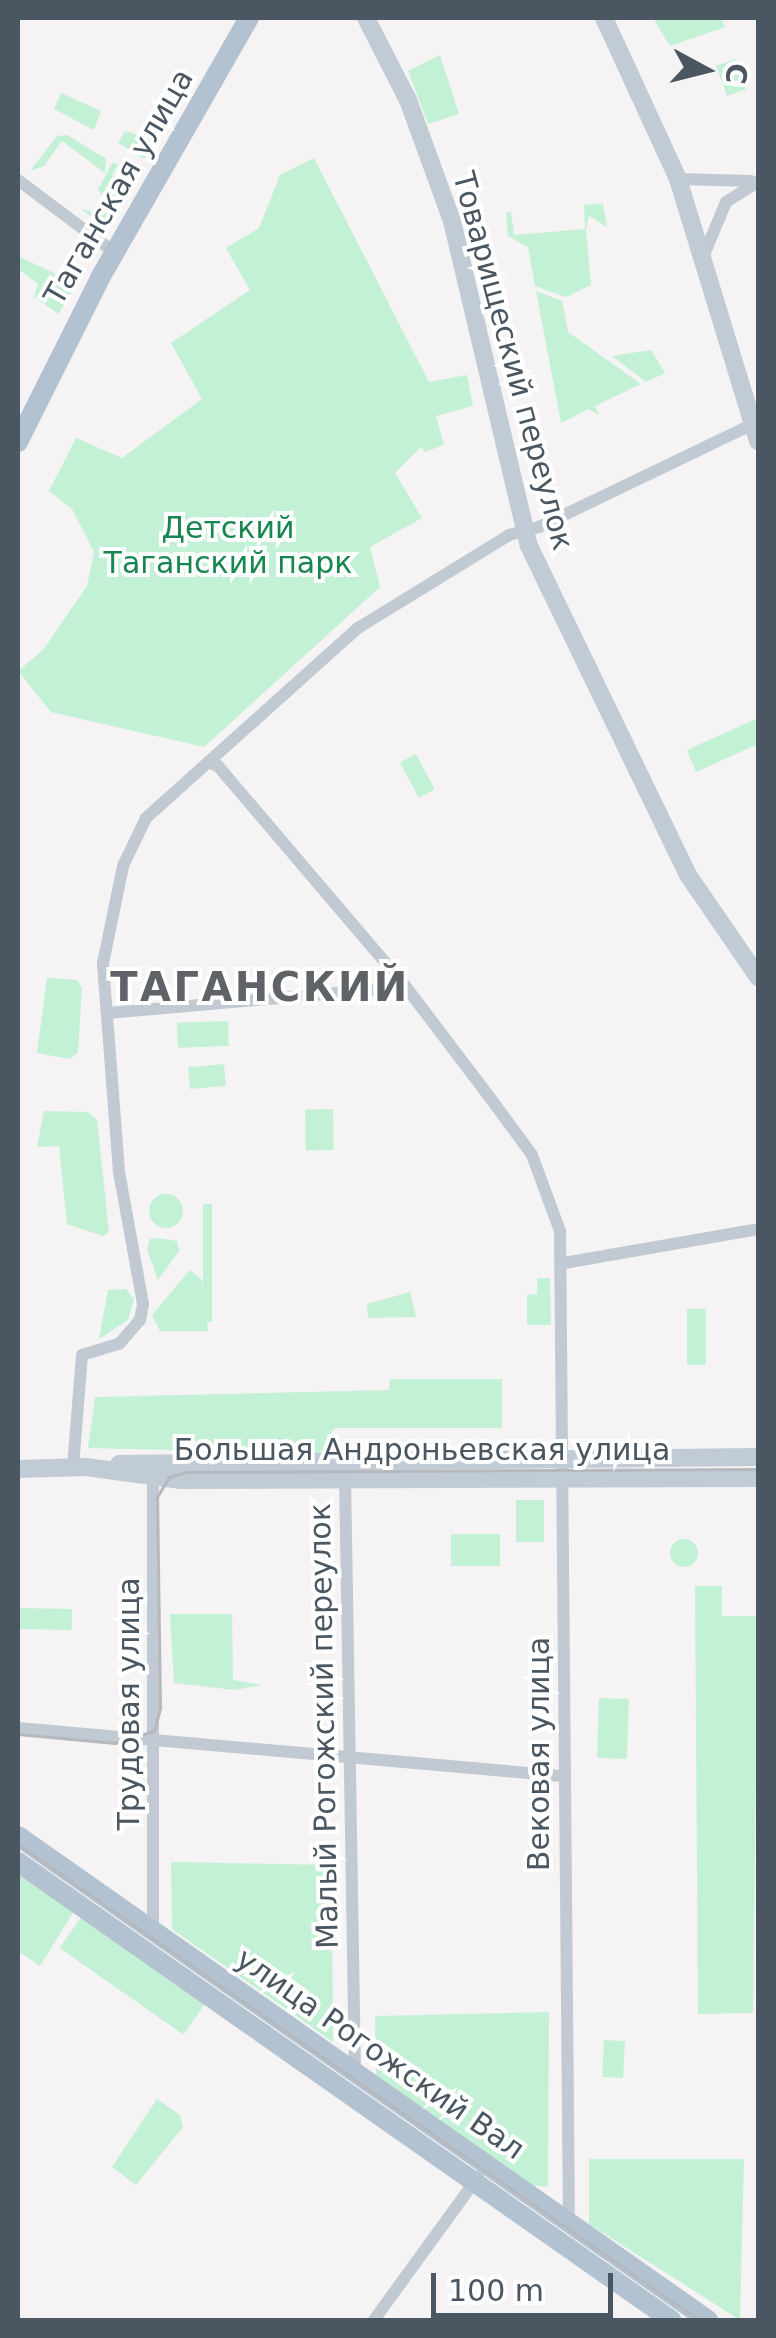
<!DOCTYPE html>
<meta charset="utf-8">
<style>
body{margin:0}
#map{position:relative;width:776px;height:2338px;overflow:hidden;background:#f5f3f3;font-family:"DejaVu Sans",sans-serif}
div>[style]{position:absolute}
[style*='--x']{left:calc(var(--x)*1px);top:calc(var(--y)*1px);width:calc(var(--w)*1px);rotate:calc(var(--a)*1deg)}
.green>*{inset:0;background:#c3f1d5;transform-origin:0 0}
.round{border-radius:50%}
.street>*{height:12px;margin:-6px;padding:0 6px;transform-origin:6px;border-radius:6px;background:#c1cad2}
.secondary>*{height:18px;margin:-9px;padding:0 9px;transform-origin:9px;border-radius:9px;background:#c1cbd6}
.primary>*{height:20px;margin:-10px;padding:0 10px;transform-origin:10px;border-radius:10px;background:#b3c2d1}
.tram>*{height:2.5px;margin:-1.25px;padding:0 1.25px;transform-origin:1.25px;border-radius:1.25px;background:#b5b8bd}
span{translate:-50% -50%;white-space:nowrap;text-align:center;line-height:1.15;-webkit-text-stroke:8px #fff;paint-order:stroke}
.street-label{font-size:30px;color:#4a5661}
.park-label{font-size:30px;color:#17864f}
.district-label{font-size:40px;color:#5f6368;font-weight:700;letter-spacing:2.5px}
.frame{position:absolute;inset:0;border:20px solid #4a5661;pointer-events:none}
.north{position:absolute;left:656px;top:20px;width:100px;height:100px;-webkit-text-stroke:8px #fff;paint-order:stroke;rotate:97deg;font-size:28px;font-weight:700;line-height:40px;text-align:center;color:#4a5661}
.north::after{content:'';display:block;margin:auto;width:35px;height:45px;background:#4a5661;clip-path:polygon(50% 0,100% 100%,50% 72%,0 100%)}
.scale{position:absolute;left:431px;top:2273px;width:182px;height:45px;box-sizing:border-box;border:5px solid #4a5661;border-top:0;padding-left:12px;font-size:30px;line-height:35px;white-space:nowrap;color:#4a5661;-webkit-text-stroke:8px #fff;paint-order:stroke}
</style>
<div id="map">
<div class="green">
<i style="clip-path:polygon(653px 18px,721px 18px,725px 27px,670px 46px)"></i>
<i style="clip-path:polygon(440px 55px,459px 114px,428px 124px,408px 71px)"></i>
<i style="left:735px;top:59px;width:32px;height:20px;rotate:70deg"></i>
<i style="clip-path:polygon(61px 93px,101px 111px,94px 130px,54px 109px)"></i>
<i style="clip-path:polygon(159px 113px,167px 118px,144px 159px,118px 143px,125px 131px,142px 136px)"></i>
<i style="clip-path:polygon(67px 135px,106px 159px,105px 173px,62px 141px,44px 166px,30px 171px,57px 136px)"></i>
<i style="clip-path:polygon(314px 158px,429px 382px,467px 375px,473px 406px,436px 416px,444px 445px,425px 452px,421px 447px,395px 473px,422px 518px,370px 547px,380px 587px,204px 747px,51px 712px,18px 671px,43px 650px,87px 586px,94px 552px,72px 509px,49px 491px,76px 438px,122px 458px,202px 399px,171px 343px,250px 290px,226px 248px,259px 228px,280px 175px)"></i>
<i style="clip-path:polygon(113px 162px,118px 165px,112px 175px,128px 184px,104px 227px,81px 209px,103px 215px,111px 209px,98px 189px)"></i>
<i style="clip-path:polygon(603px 203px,607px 227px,589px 216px,586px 229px,591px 285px,566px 297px,535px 286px,528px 247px,508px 236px,506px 213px,511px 212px,514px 235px,585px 229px,584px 205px)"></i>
<i style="clip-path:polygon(18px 256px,58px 275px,63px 266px,70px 269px,78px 278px,59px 314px,34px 297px,38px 284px,18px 269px)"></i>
<i style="clip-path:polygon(536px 291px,562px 301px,568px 332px,641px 384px,595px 406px,599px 415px,589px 409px,561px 423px)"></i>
<i style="clip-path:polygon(651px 350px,665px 373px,646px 382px,612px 356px)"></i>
<i style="clip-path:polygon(758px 718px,758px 744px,696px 772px,687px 750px)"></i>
<i style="left:416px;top:754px;width:40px;height:18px;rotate:62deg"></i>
<i style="clip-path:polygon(47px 978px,77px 980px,82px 988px,78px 1052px,70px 1059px,37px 1053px)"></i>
<i style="left:228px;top:1021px;width:25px;height:51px;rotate:88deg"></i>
<i style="left:224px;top:1064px;width:22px;height:36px;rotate:85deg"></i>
<i style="left:333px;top:1109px;width:41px;height:28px;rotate:89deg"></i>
<i style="clip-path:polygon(44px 1111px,88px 1112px,97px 1120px,109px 1232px,103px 1236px,67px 1224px,59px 1146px,37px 1147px)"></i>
<i class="round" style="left:149px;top:1194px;width:34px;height:34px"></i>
<i style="left:203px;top:1204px;width:9px;height:118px"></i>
<i style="clip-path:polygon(158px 1238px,177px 1241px,179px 1251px,158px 1280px,147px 1249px,150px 1239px)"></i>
<i style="clip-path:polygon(190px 1270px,202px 1280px,208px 1331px,160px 1331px,152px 1315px)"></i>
<i style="clip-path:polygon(537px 1278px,550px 1278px,551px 1325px,527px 1325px,527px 1295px,537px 1294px)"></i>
<i style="clip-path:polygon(126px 1289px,134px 1299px,128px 1320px,99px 1339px,108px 1290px)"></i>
<i style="clip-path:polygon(410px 1292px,416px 1317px,368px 1318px,367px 1304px)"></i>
<i style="left:687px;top:1309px;width:19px;height:56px"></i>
<i style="clip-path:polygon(390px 1379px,502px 1379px,502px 1428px,334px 1428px,333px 1454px,88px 1448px,95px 1397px,389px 1390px)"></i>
<i style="left:516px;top:1500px;width:28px;height:42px"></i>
<i style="left:451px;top:1534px;width:49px;height:32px"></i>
<i class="round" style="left:670px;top:1539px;width:28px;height:28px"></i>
<i style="clip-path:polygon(695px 1586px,722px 1586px,722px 1616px,758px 1616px,753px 2013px,698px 2014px)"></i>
<i style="left:18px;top:1608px;width:54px;height:21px;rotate:1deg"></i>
<i style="clip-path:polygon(170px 1614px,232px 1614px,233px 1680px,262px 1685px,235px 1690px,174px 1683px)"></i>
<i style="left:599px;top:1698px;width:30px;height:60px;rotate:2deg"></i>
<i style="clip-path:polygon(171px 1862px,332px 1865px,333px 2042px,172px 1929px)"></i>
<i style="clip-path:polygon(18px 1875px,74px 1911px,40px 1966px,18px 1951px)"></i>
<i style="left:82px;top:1916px;width:151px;height:39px;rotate:35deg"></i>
<i style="clip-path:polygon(549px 2012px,548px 2187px,531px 2185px,376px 2079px,375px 2016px)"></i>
<i style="left:604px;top:2040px;width:21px;height:37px;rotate:3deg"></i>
<i style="clip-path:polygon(157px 2099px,180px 2115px,183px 2127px,136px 2185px,112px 2167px)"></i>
<i style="clip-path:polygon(589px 2159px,744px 2159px,740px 2320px,589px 2224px)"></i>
</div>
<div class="street">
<i style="--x:678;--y:179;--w:73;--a:1.6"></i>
<i style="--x:18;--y:180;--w:120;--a:36.9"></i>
<i style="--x:704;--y:255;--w:57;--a:-67.5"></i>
<i style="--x:726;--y:202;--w:38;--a:-32"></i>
<i style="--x:208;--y:762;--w:11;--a:22"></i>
<i style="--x:218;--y:766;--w:290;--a:49.6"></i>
<i style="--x:406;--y:987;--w:136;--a:52.8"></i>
<i style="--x:488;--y:1095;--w:74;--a:53.7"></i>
<i style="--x:532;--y:1155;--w:81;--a:69.8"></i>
<i style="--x:560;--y:1231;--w:992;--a:89.48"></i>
<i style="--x:108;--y:1013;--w:299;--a:-5"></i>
<i style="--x:564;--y:1263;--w:197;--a:-9.9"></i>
<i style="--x:73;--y:1467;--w:112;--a:-85.4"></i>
<i style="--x:82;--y:1355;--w:39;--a:-17"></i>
<i style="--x:119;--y:1344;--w:32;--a:-49"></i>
<i style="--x:140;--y:1320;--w:16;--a:-79"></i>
<i style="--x:143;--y:1304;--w:134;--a:-100.3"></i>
<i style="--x:119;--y:1172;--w:210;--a:-94.4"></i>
<i style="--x:103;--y:963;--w:99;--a:-78.3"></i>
<i style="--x:123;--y:866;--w:53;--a:-64.4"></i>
<i style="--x:146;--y:818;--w:285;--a:-41.9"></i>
<i style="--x:358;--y:628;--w:177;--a:-31.6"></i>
<i style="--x:509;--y:535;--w:31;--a:-15"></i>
<i style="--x:539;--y:527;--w:235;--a:-25.7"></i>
<i style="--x:153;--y:1475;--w:457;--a:90"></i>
<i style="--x:345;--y:1475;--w:599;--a:89.04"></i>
<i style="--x:18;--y:1728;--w:546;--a:5.04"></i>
<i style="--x:374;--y:2320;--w:177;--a:-54"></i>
</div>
<div class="secondary">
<i style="--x:366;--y:18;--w:92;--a:62.9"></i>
<i style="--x:408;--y:100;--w:129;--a:70"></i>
<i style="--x:452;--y:221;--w:334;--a:76.7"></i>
<i style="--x:529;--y:546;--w:365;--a:64.2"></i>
<i style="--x:688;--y:875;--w:124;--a:55.5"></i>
<i style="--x:604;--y:18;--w:177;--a:65.3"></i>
<i style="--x:678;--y:179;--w:274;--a:73"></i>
<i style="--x:119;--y:1464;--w:639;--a:-0.63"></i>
<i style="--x:18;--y:1469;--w:68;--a:-1.7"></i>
<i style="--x:86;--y:1467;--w:96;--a:7.8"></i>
<i style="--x:181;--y:1480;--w:577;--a:-0.2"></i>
</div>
<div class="primary">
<i style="--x:18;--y:442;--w:183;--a:-63.4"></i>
<i style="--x:100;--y:278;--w:300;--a:-60.2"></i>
<i style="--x:18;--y:1836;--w:843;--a:35.05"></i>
<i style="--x:18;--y:1862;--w:798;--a:35.04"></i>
</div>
<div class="tram">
<i style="--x:18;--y:1734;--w:97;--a:5.3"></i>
<i style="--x:115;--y:1743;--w:41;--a:-17.1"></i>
<i style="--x:154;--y:1731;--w:24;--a:-75"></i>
<i style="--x:160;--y:1708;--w:211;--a:-90.8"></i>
<i style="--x:157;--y:1497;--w:23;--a:-59"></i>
<i style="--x:169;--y:1477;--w:18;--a:-16"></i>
<i style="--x:186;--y:1472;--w:572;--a:-0.3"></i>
<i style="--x:18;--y:1844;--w:831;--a:34.95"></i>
</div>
<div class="street-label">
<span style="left:119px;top:187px;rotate:-60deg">Таганская улица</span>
<span style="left:513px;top:361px;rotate:75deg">Товарищеский переулок</span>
<span style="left:422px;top:1450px">Большая Андроньевская улица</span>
<span style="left:129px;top:1704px;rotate:-90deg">Трудовая улица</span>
<span style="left:324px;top:1726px;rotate:-91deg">Малый Рогожский переулок</span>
<span style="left:539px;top:1754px;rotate:-90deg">Вековая улица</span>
<span style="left:380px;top:2054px;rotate:35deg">улица Рогожский Вал</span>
</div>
<div class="park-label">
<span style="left:228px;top:545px">Детский<br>Таганский парк</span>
</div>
<div class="district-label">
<span style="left:260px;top:987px">ТАГАНСКИЙ</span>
</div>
<div class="frame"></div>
<div class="north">С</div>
<div class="scale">100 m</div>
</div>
